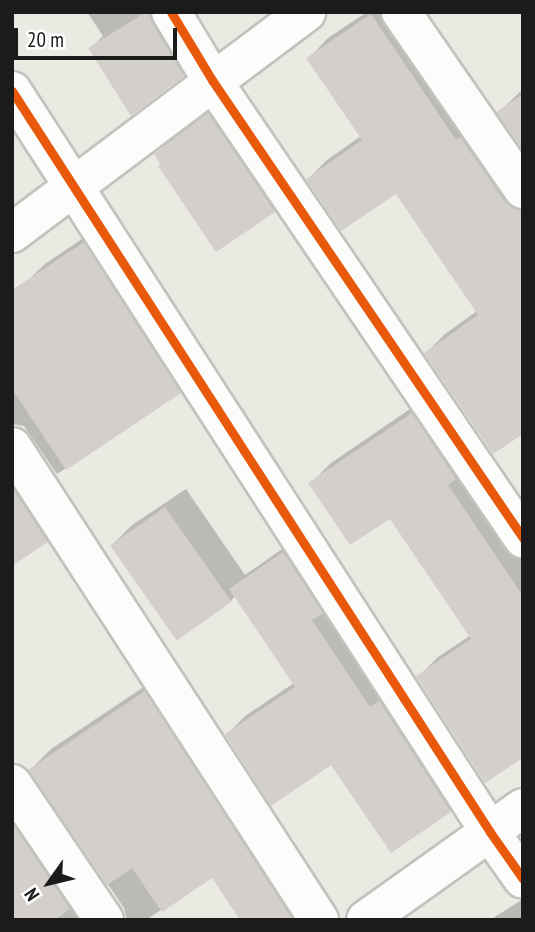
<!DOCTYPE html>
<style>
body{margin:0}
#map{position:relative;width:535px;height:932px;overflow:hidden;background:#eae9e2;font-family:"PT Sans Narrow",sans-serif}
div>[style]{position:absolute}
[style*='--x']{left:calc(var(--x)*1px);top:calc(var(--y)*1px);width:calc(var(--w)*1px);rotate:calc(var(--a)*1deg)}
.shadow>*{inset:0;background:#0003}
.building>*{inset:0;background:#d3d0cb;transform-origin:0 0}
.roads{filter:drop-shadow(2px 0 #c2c2bf) drop-shadow(-2px 0 #c2c2bf) drop-shadow(0 2px #c2c2bf) drop-shadow(0 -2px #c2c2bf)}
.minor>*{height:38px;margin:-19px;padding:0 19px;transform-origin:19px;border-radius:19px;background:#fcfcfb}
.cycleway>*{height:9px;margin:-4.5px;padding:0 4.5px;transform-origin:4.5px;border-radius:4.5px;background:#e8590c}
span{translate:-50% -50%;white-space:nowrap;text-align:center;line-height:1.15;-webkit-text-stroke:6px #fff;paint-order:stroke}
.frame{position:absolute;inset:0;border:14px solid #1b1b1b;pointer-events:none}
.north{position:absolute;left:14px;top:848px;width:70px;height:70px;-webkit-text-stroke:5px #fff;paint-order:stroke;rotate:236deg;font-size:19px;font-weight:700;line-height:28px;text-align:center;color:#1b1b1b}
.north::after{content:'';display:block;margin:auto;width:24px;height:32px;background:#1b1b1b;clip-path:polygon(50% 0,100% 100%,50% 72%,0 100%)}
.scale{position:absolute;left:14px;top:28px;width:163px;height:32px;box-sizing:border-box;border:4px solid #1b1b1b;border-top:0;padding-left:9px;font-size:21px;line-height:24px;white-space:nowrap;color:#1b1b1b;-webkit-text-stroke:5px #fff;paint-order:stroke}
</style>
<div id="map">
<div class="shadow">
<i style="clip-path:polygon(87px 12px,175px 12px,202px 56px,183px 75px,90px 49px,103px 36px)"></i>
<i style="clip-path:polygon(367px 12px,403px 12px,523px 195px,523px 432px,426px 353px,445px 334px,477px 311px,397px 192px,308px 179px,327px 160px,361px 136px,309px 58px,328px 38px)"></i>
<i style="clip-path:polygon(523px 89px,523px 147px,499px 112px)"></i>
<i style="clip-path:polygon(229px 94px,294px 191px,274px 211px,162px 164px,156px 154px,176px 134px)"></i>
<i style="clip-path:polygon(104px 224px,200px 371px,179px 391px,57px 474px,24px 426px,12px 424px,12px 295px,45px 264px)"></i>
<i style="clip-path:polygon(432px 394px,523px 547px,523px 756px,418px 677px,438px 657px,471px 635px,391px 516px,311px 483px,331px 463px)"></i>
<i style="clip-path:polygon(12px 436px,66px 521px,46px 541px,12px 564px)"></i>
<i style="clip-path:polygon(186px 489px,245px 575px,302px 535px,469px 792px,450px 811px,332px 762px,227px 735px,245px 716px,294px 683px,235px 596px,230px 602px,112px 545px,132px 525px)"></i>
<i style="clip-path:polygon(166px 672px,298px 920px,242px 920px,212px 875px,146px 920px,127px 920px,124px 908px,30px 770px,51px 749px)"></i>
<i style="clip-path:polygon(12px 769px,118px 920px,12px 920px)"></i>
<i style="clip-path:polygon(523px 899px,523px 920px,490px 920px)"></i>
</div>
<div class="building">
<i style="clip-path:polygon(146px 12px,149px 12px,152px 23px,184px 76px,131px 116px,88px 48px)"></i>
<i style="clip-path:polygon(371px 14px,456px 140px,460px 137px,505px 202px,523px 211px,523px 434px,493px 454px,424px 353px,478px 315px,396px 194px,341px 231px,306px 179px,362px 140px,306px 58px)"></i>
<i style="clip-path:polygon(523px 94px,523px 150px,496px 112px)"></i>
<i style="clip-path:polygon(208px 113px,275px 212px,216px 252px,158px 166px,160px 164px,154px 154px)"></i>
<i style="clip-path:polygon(84px 242px,181px 393px,66px 470px,12px 389px,12px 290px)"></i>
<i style="clip-path:polygon(412px 413px,456px 479px,448px 485px,523px 596px,523px 758px,485px 783px,416px 676px,471px 639px,390px 519px,350px 545px,308px 483px)"></i>
<i style="clip-path:polygon(12px 488px,48px 542px,12px 566px)"></i>
<i style="left:165px;top:507px;width:116px;height:67px;rotate:55deg"></i>
<i style="clip-path:polygon(283px 552px,323px 613px,312px 620px,370px 707px,379px 701px,451px 812px,391px 853px,331px 765px,271px 806px,225px 734px,295px 687px,229px 589px)"></i>
<i style="clip-path:polygon(145px 691px,293px 920px,240px 920px,212px 878px,162px 912px,132px 868px,107px 885px,28px 770px)"></i>
<i style="clip-path:polygon(12px 823px,70px 909px,55px 920px,12px 920px)"></i>
</div>
<div class="roads">
<div class="minor">
<i style="--x:171;--y:12;--w:79;--a:58.9"></i>
<i style="--x:212;--y:80;--w:554;--a:55.82"></i>
<i style="--x:401;--y:12;--w:215;--a:55.4"></i>
<i style="--x:12;--y:91;--w:882;--a:57.17"></i>
<i style="--x:490;--y:832;--w:57;--a:54.9"></i>
<i style="--x:12;--y:233;--w:368;--a:-36.9"></i>
<i style="--x:12;--y:447;--w:564;--a:57.01"></i>
<i style="--x:12;--y:784;--w:164;--a:55.9"></i>
<i style="--x:366;--y:920;--w:193;--a:-35.5"></i>
</div>
</div>
<div class="cycleway">
<i style="--x:171;--y:12;--w:79;--a:58.9"></i>
<i style="--x:212;--y:80;--w:554;--a:55.82"></i>
<i style="--x:12;--y:91;--w:882;--a:57.17"></i>
<i style="--x:490;--y:832;--w:57;--a:54.9"></i>
</div>
<div class="frame"></div>
<div class="north">N</div>
<div class="scale">20 m</div>
</div>
